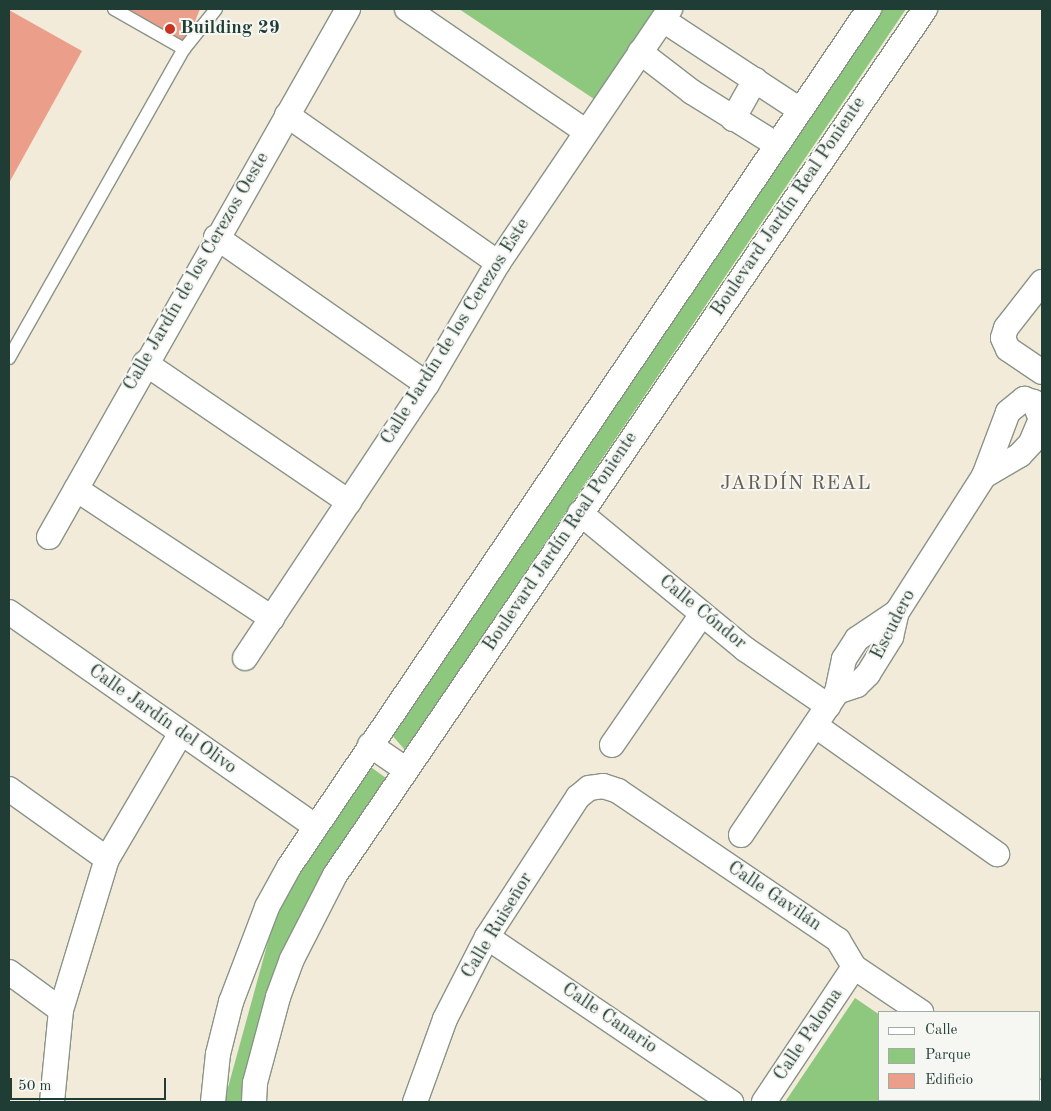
<!DOCTYPE html>
<meta charset="utf-8">
<style>
body{margin:0}
#map{position:relative;width:1051px;height:1111px;overflow:hidden;background:#f3ebda;font-family:"Old Standard TT",serif}
div>[style]{position:absolute}
[style*='--x']{left:calc(var(--x)*1px);top:calc(var(--y)*1px);width:calc(var(--w)*1px);rotate:calc(var(--a)*1deg)}
.green>*{inset:0;background:#8dc87e}
.building>*{inset:0;background:#eb9f8a}
.roads{filter:drop-shadow(1px 0 #899487) drop-shadow(-1px 0 #899487) drop-shadow(0 1px #899487) drop-shadow(0 -1px #899487)}
.service>*{height:12px;margin:-6px;padding:0 6px;transform-origin:6px;border-radius:6px;background:#fff}
.minor>*{height:24px;margin:-12px;padding:0 12px;transform-origin:12px;border-radius:12px;background:#fff}
.dots>*{width:14px;height:14px;translate:-50% -50%;box-sizing:border-box;border:2px solid #f6f6f2;border-radius:50%}
span{translate:-50% -50%;white-space:nowrap;text-align:center;line-height:1.15;-webkit-text-stroke:4px #f6f6f2;paint-order:stroke}
.poi-label{font-size:19px;color:#1f3d34;font-weight:700}
.left{translate:0 -50%;text-align:left}
.street-label{font-size:19px;color:#1f3d34}
.neighbourhood-label{font-size:20px;color:#665f52;letter-spacing:1px}
.frame{position:absolute;inset:0;border:10px solid #1f3d34;pointer-events:none}
.legend{position:absolute;left:878px;top:1011px;width:162px;height:90px;box-sizing:border-box;background:#f6f6f2;border:1px solid #a0aca6;margin:0;padding:6px 9px;list-style:none;font-size:15px;color:#1f3d34}
.legend li{display:flex;align-items:center;gap:10px;height:25px}
.legend b{width:25px;border:1px solid #a0aca6}
.scale{position:absolute;left:10px;top:1078px;width:156px;height:22px;box-sizing:border-box;border:2px solid #1f3d34;border-top:0;padding-left:6px;font-size:15px;line-height:18px;white-space:nowrap;color:#1f3d34;-webkit-text-stroke:4px #f6f6f2;paint-order:stroke}
</style>
<div id="map">
<div class="green">
<i style="clip-path:polygon(459px 9px,655px 9px,594px 99px)"></i>
<i style="clip-path:polygon(876px 9px,906px 9px,405px 750px,391px 734px)"></i>
<i style="clip-path:polygon(368px 765px,386px 778px,314px 893px,245px 1102px,224px 1102px,277px 909px)"></i>
<i style="clip-path:polygon(855px 998px,880px 1015px,880px 1100px,1011px 1102px,785px 1102px)"></i>
</div>
<div class="building">
<i style="clip-path:polygon(113px 9px,200px 9px,184px 49px)"></i>
<i style="clip-path:polygon(9px 10px,82px 51px,9px 183px)"></i>
</div>
<div class="roads">
<div class="service">
<i style="--x:114;--y:9;--w:81;--a:29.7"></i>
<i style="--x:184;--y:49;--w:51;--a:-51.3"></i>
<i style="--x:9;--y:358;--w:355;--a:-60.5"></i>
</div>
<div class="minor">
<i style="--x:407;--y:9;--w:216;--a:34.4"></i>
<i style="--x:663;--y:20;--w:164;--a:33.3"></i>
<i style="--x:640;--y:52;--w:66;--a:37.6"></i>
<i style="--x:692;--y:92;--w:100;--a:31.9"></i>
<i style="--x:287;--y:115;--w:258;--a:35"></i>
<i style="--x:733;--y:119;--w:45;--a:-60.6"></i>
<i style="--x:216;--y:237;--w:257;--a:34.9"></i>
<i style="--x:1042;--y:282;--w:58;--a:128"></i>
<i style="--x:1006;--y:328;--w:10;--a:107"></i>
<i style="--x:1003;--y:338;--w:12;--a:66"></i>
<i style="--x:1008;--y:349;--w:41;--a:34.1"></i>
<i style="--x:145;--y:363;--w:247;--a:34.3"></i>
<i style="--x:1024;--y:399;--w:10;--a:17"></i>
<i style="--x:1034;--y:402;--w:18;--a:68"></i>
<i style="--x:1041;--y:419;--w:26;--a:113"></i>
<i style="--x:1031;--y:443;--w:16;--a:133"></i>
<i style="--x:1020;--y:455;--w:42;--a:149.7"></i>
<i style="--x:984;--y:476;--w:68;--a:-69.4"></i>
<i style="--x:1008;--y:412;--w:21;--a:-39"></i>
<i style="--x:76;--y:489;--w:235;--a:33.4"></i>
<i style="--x:580;--y:513;--w:214;--a:39.5"></i>
<i style="--x:745;--y:649;--w:101;--a:34.5"></i>
<i style="--x:49;--y:537;--w:607;--a:-60.48"></i>
<i style="--x:9;--y:612;--w:373;--a:35"></i>
<i style="--x:245;--y:658;--w:329;--a:-56.4"></i>
<i style="--x:427;--y:384;--w:140;--a:-59.6"></i>
<i style="--x:498;--y:263;--w:307;--a:-55.9"></i>
<i style="--x:837;--y:692;--w:34;--a:-78"></i>
<i style="--x:844;--y:659;--w:24;--a:-57"></i>
<i style="--x:857;--y:639;--w:48;--a:-34"></i>
<i style="--x:816;--y:726;--w:222;--a:35.3"></i>
<i style="--x:370;--y:745;--w:42;--a:34.4"></i>
<i style="--x:612;--y:745;--w:159;--a:-55.5"></i>
<i style="--x:9;--y:789;--w:120;--a:35.5"></i>
<i style="--x:741;--y:835;--w:172;--a:-56.1"></i>
<i style="--x:837;--y:692;--w:21;--a:-19"></i>
<i style="--x:857;--y:685;--w:16;--a:-45"></i>
<i style="--x:868;--y:674;--w:44;--a:-58.1"></i>
<i style="--x:891;--y:637;--w:26;--a:-77"></i>
<i style="--x:897;--y:612;--w:161;--a:-57.4"></i>
<i style="--x:487;--y:937;--w:295;--a:34.1"></i>
<i style="--x:9;--y:972;--w:64;--a:36.2"></i>
<i style="--x:1040;--y:1092;--w:3;--a:45"></i>
<i style="--x:52;--y:1102;--w:92;--a:-84.4"></i>
<i style="--x:61;--y:1010;--w:158;--a:-73.1"></i>
<i style="--x:107;--y:859;--w:146;--a:-59.6"></i>
<i style="--x:213;--y:1102;--w:48;--a:-84.1"></i>
<i style="--x:218;--y:1054;--w:54;--a:-76"></i>
<i style="--x:231;--y:1002;--w:102;--a:-69.2"></i>
<i style="--x:267;--y:907;--w:46;--a:-61.2"></i>
<i style="--x:289;--y:867;--w:1036;--a:-55.94"></i>
<i style="--x:254;--y:1102;--w:19;--a:-87"></i>
<i style="--x:255;--y:1083;--w:89;--a:-75"></i>
<i style="--x:278;--y:997;--w:40;--a:-69.8"></i>
<i style="--x:292;--y:959;--w:94;--a:-62.9"></i>
<i style="--x:335;--y:875;--w:1048;--a:-55.73"></i>
<i style="--x:415;--y:1102;--w:88;--a:-70.1"></i>
<i style="--x:445;--y:1019;--w:92;--a:-62.9"></i>
<i style="--x:487;--y:937;--w:167;--a:-57"></i>
<i style="--x:578;--y:797;--w:14;--a:-39"></i>
<i style="--x:589;--y:788;--w:14;--a:-8"></i>
<i style="--x:603;--y:786;--w:16;--a:18"></i>
<i style="--x:618;--y:791;--w:266;--a:34.1"></i>
<i style="--x:838;--y:940;--w:31;--a:59"></i>
<i style="--x:854;--y:967;--w:81;--a:33.9"></i>
<i style="--x:764;--y:1102;--w:162;--a:-56.3"></i>
</div>
</div>
<div class="dots">
<i style="left:170px;top:29px;background:#c8321e"></i>
</div>
<div class="poi-label">
<span class="left" style="left:180px;top:29px">Building 29</span>
</div>
<div class="street-label">
<span style="left:789px;top:207px;rotate:-56deg">Boulevard Jardín Real Poniente</span>
<span style="left:197px;top:272px;rotate:-60deg">Calle Jardín de los Cerezos Oeste</span>
<span style="left:456px;top:332px;rotate:-58deg">Calle Jardín de los Cerezos Este</span>
<span style="left:561px;top:542px;rotate:-56deg">Boulevard Jardín Real Poniente</span>
<span style="left:702px;top:613px;rotate:39deg">Calle Cóndor</span>
<span style="left:894px;top:625px;rotate:-63deg">Escudero</span>
<span style="left:162px;top:720px;rotate:35deg">Calle Jardín del Olivo</span>
<span style="left:774px;top:897px;rotate:34deg">Calle Gavilán</span>
<span style="left:498px;top:926px;rotate:-59deg">Calle Ruiseñor</span>
<span style="left:609px;top:1019px;rotate:34deg">Calle Canario</span>
<span style="left:809px;top:1035px;rotate:-56deg">Calle Paloma</span>
</div>
<div class="neighbourhood-label">
<span style="left:796px;top:484px">JARDÍN REAL</span>
</div>
<div class="frame"></div>
<ul class="legend">
<li><b style="height:6px;background:#fff"></b>Calle</li>
<li><b style="height:14px;background:#8dc87e"></b>Parque</li>
<li><b style="height:14px;background:#eb9f8a"></b>Edificio</li>
</ul>
<div class="scale">50 m</div>
</div>
